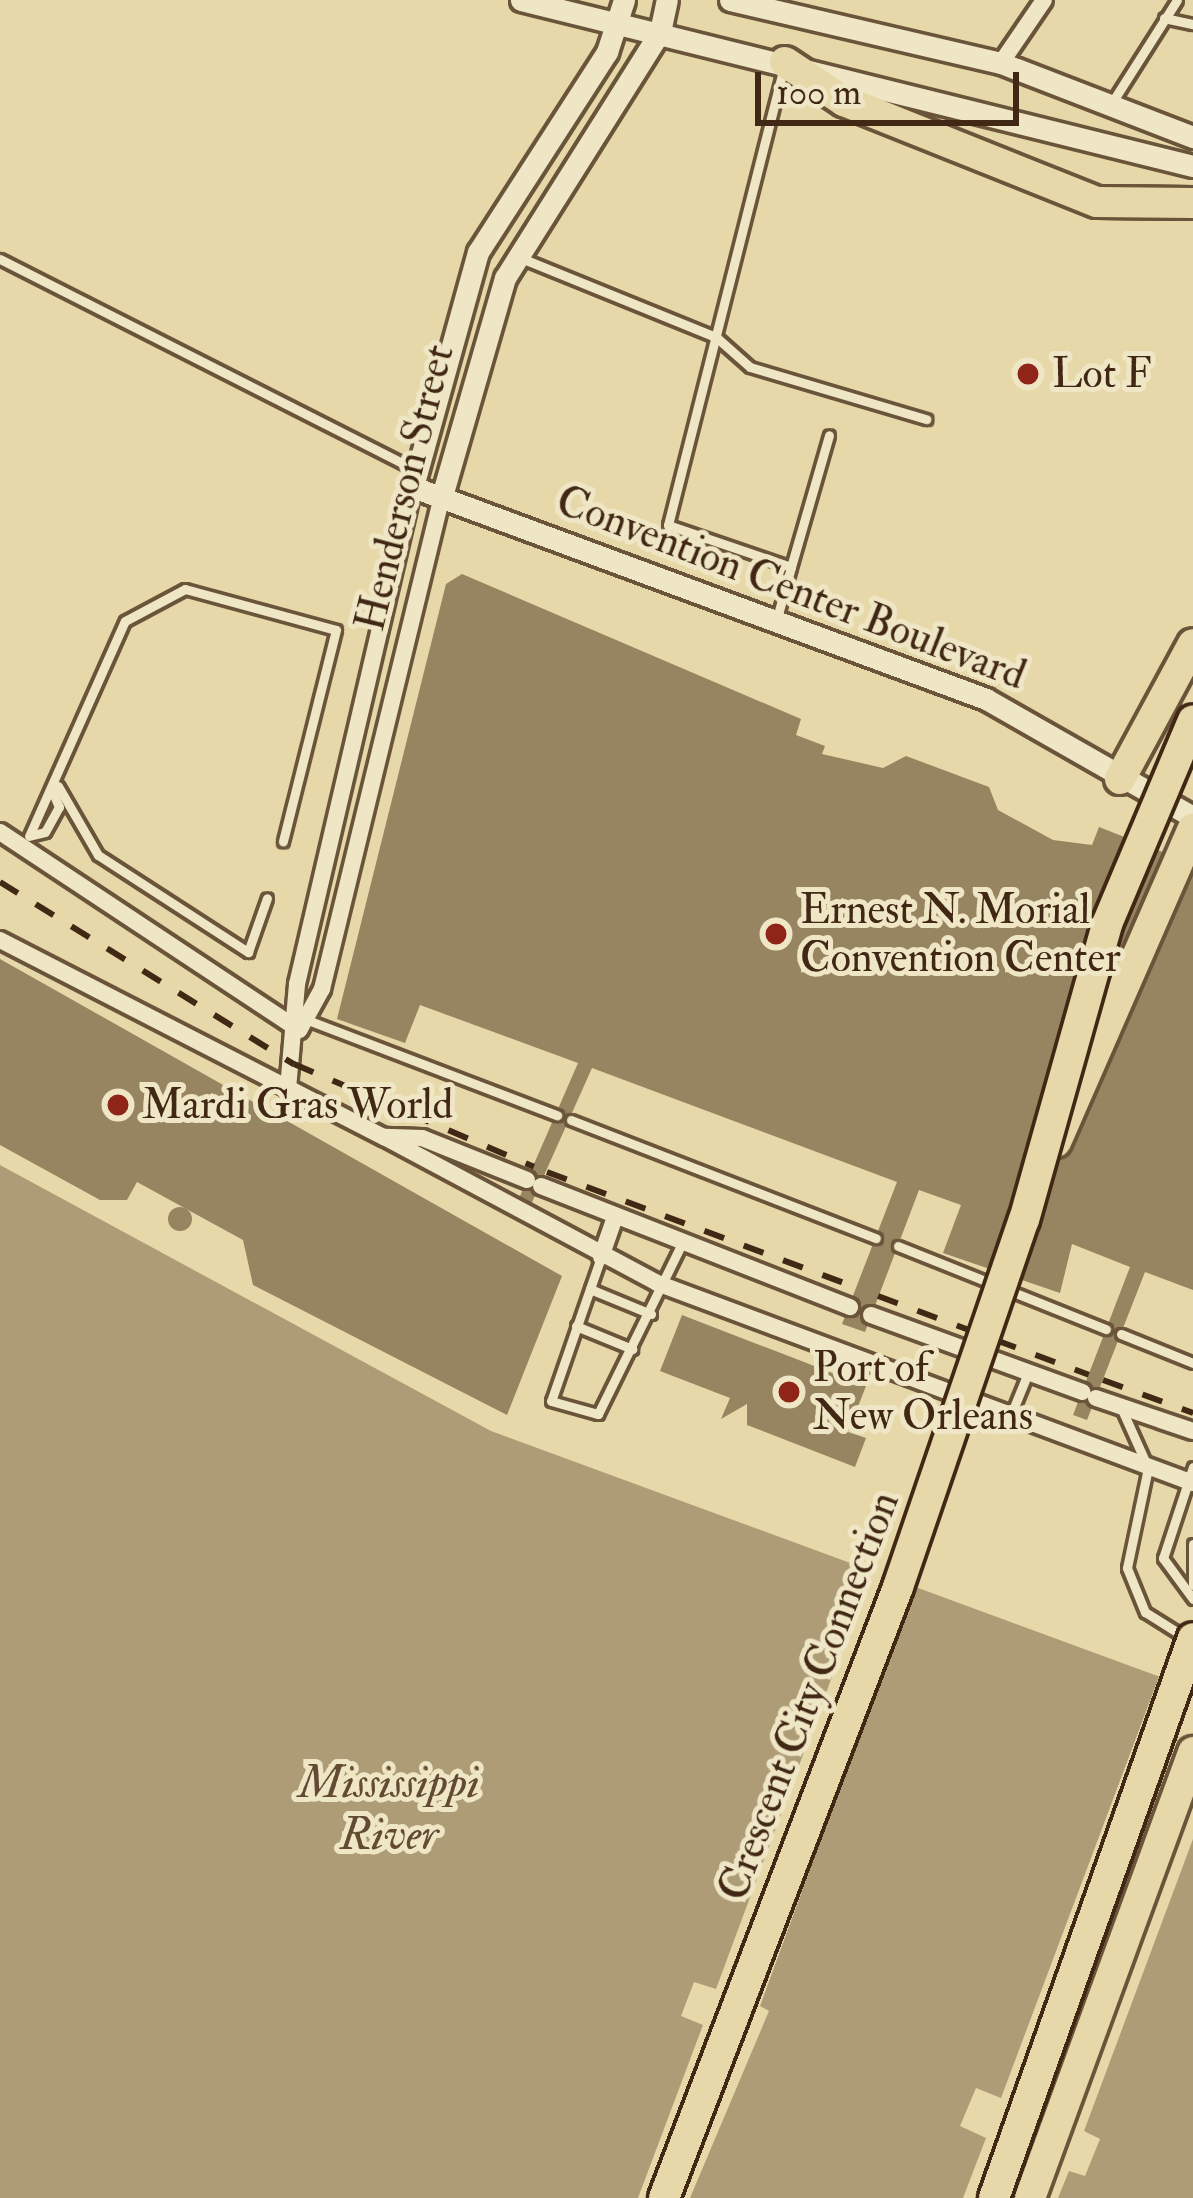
<!DOCTYPE html>
<style>
body{margin:0}
#map{position:relative;width:1193px;height:2198px;overflow:hidden;background:#e6d8a8;font-family:"IM FELL Double Pica",serif}
div>[style]{position:absolute}
[style*='--x']{left:calc(var(--x)*1px);top:calc(var(--y)*1px);width:calc(var(--w)*1px);rotate:calc(var(--a)*1deg)}
.water>*{inset:0;background:#ae9c76}
.pier>*{inset:0;background:#e6d8a8}
.building>*{inset:0;background:#978461}
.round{border-radius:50%}
.roads{filter:drop-shadow(3px 0 #6a543a) drop-shadow(-3px 0 #6a543a) drop-shadow(0 3px #6a543a) drop-shadow(0 -3px #6a543a)}
.service>*{height:9px;margin:-4.5px;padding:0 4.5px;transform-origin:4.5px;border-radius:4.5px;background:#efe6c6}
.minor>*{height:16px;margin:-8px;padding:0 8px;transform-origin:8px;border-radius:8px;background:#efe6c6}
.tertiary>*{height:21px;margin:-10.5px;padding:0 10.5px;transform-origin:10.5px;border-radius:10.5px;background:#efe6c6}
.motorway>*{height:30px;margin:-15px;padding:0 15px;transform-origin:15px;border-radius:15px;background:#e6d8a8}
.rail>*{height:6px;margin-top:-3px;transform-origin:0;background:repeating-linear-gradient(90deg,#412815 0 21px,transparent 0 42px)}
.bridges{filter:drop-shadow(3px 0 #412815) drop-shadow(-3px 0 #412815) drop-shadow(0 3px #412815) drop-shadow(0 -3px #412815)}
.motorway-bridge>*{height:30px;margin:-15px;padding:0 15px;transform-origin:15px;border-radius:15px;background:#e6d8a8}
.dots>*{width:33px;height:33px;translate:-50% -50%;box-sizing:border-box;border:6px solid #efe6c6;border-radius:50%}
span{translate:-50% -50%;white-space:nowrap;text-align:center;line-height:1.15;-webkit-text-stroke:10px #efe6c6;paint-order:stroke}
.poi-label{font-size:42px;color:#412815}
.left{translate:0 -50%;text-align:left}
.street-label{font-size:42px;color:#412815}
.water-label{font-size:45px;color:#624b32;font-style:italic}
.scale{position:absolute;left:755px;top:72px;width:264px;height:54px;box-sizing:border-box;border:6px solid #412815;border-top:0;padding-left:15px;font-size:36px;line-height:42px;white-space:nowrap;color:#412815;-webkit-text-stroke:9px #efe6c6;paint-order:stroke}
</style>
<div id="map">
<div class="water">
<i style="clip-path:polygon(0 1165px,491px 1431px,1193px 1689px,1193px 2198px,0 2198px)"></i>
</div>
<div class="pier">
<i style="clip-path:polygon(872px 1569px,914px 1585px,760px 2006px,769px 2011px,690px 2198px,638px 2198px,703px 2025px,681px 2016px,694px 1982px,716px 1989px)"></i>
<i style="clip-path:polygon(1160px 1674px,1193px 1683px,1193px 1839px,1084px 2131px,1100px 2139px,1085px 2176px,1069px 2171px,1058px 2198px,963px 2198px,986px 2138px,960px 2126px,976px 2088px,1001px 2098px)"></i>
</div>
<div class="building">
<i style="clip-path:polygon(462px 574px,801px 719px,796px 735px,825px 746px,822px 754px,883px 768px,906px 756px,989px 787px,998px 810px,1053px 840px,1092px 845px,1099px 827px,1193px 864px,1193px 1290px,1145px 1272px,1087px 1420px,1073px 1415px,1130px 1267px,1072px 1244px,1060px 1293px,943px 1253px,961px 1205px,919px 1190px,865px 1332px,842px 1324px,897px 1182px,592px 1068px,529px 1209px,517px 1203px,578px 1063px,420px 1005px,405px 1043px,337px 1019px,446px 584px)"></i>
<i style="clip-path:polygon(0 959px,562px 1276px,507px 1415px,253px 1285px,243px 1240px,137px 1182px,127px 1200px,100px 1200px,0 1145px)"></i>
<i class="round" style="left:168px;top:1207px;width:24px;height:24px"></i>
<i style="clip-path:polygon(682px 1315px,866px 1386px,848px 1432px,866px 1438px,855px 1467px,747px 1425px,747px 1404px,721px 1419px,730px 1398px,660px 1371px)"></i>
</div>
<div class="roads">
<div class="service">
<i style="--x:1164;--y:18;--w:30;--a:12"></i>
<i style="--x:1111;--y:104;--w:123;--a:-57.6"></i>
<i style="--x:521;--y:258;--w:210;--a:22.1"></i>
<i style="--x:716;--y:337;--w:45;--a:41.4"></i>
<i style="--x:750;--y:367;--w:184;--a:16.5"></i>
<i style="--x:0;--y:259;--w:468;--a:26.9"></i>
<i style="--x:791;--y:567;--w:137;--a:-73.9"></i>
<i style="--x:777;--y:618;--w:53;--a:-74.6"></i>
<i style="--x:791;--y:567;--w:130;--a:-161.1"></i>
<i style="--x:668;--y:525;--w:471;--a:-75.8"></i>
<i style="--x:58;--y:786;--w:80;--a:59.9"></i>
<i style="--x:98;--y:855;--w:179;--a:32.9"></i>
<i style="--x:248;--y:952;--w:57;--a:-70.6"></i>
<i style="--x:30;--y:834;--w:233;--a:-66"></i>
<i style="--x:125;--y:621;--w:68;--a:-28.1"></i>
<i style="--x:185;--y:589;--w:156;--a:15.2"></i>
<i style="--x:336;--y:630;--w:218;--a:104.1"></i>
<i style="--x:29;--y:836;--w:16;--a:-14"></i>
<i style="--x:45;--y:832;--w:29;--a:-61"></i>
<i style="--x:59;--y:807;--w:15;--a:-113"></i>
<i style="--x:305;--y:1019;--w:270;--a:20.9"></i>
<i style="--x:571;--y:1120;--w:327;--a:21.2"></i>
<i style="--x:898;--y:1246;--w:224;--a:21.8"></i>
<i style="--x:601;--y:1257;--w:152;--a:109.1"></i>
<i style="--x:551;--y:1401;--w:49;--a:15.5"></i>
<i style="--x:598;--y:1414;--w:188;--a:-63.8"></i>
<i style="--x:590;--y:1289;--w:66;--a:22.3"></i>
<i style="--x:576;--y:1326;--w:61;--a:22.3"></i>
<i style="--x:1121;--y:1334;--w:78;--a:21.9"></i>
<i style="--x:1123;--y:1412;--w:61;--a:65.9"></i>
<i style="--x:1148;--y:1468;--w:102;--a:101.9"></i>
<i style="--x:1127;--y:1568;--w:48;--a:67.8"></i>
<i style="--x:1145;--y:1612;--w:51;--a:32.1"></i>
<i style="--x:1010;--y:1417;--w:48;--a:-67.8"></i>
<i style="--x:1193;--y:1467;--w:96;--a:108.2"></i>
<i style="--x:1163;--y:1558;--w:51;--a:53.8"></i>
<i style="--x:1193;--y:1544;--w:41;--a:90"></i>
</div>
<div class="minor">
<i style="--x:1001;--y:63;--w:76;--a:-55.7"></i>
<i style="--x:0;--y:832;--w:359;--a:33.5"></i>
<i style="--x:0;--y:940;--w:432;--a:27.2"></i>
<i style="--x:300;--y:1029;--w:46;--a:-61.2"></i>
<i style="--x:322;--y:989;--w:507;--a:-76.32"></i>
<i style="--x:288;--y:1089;--w:105;--a:-85.1"></i>
<i style="--x:297;--y:984;--w:510;--a:-76.86"></i>
<i style="--x:527;--y:1180;--w:113;--a:-158.2"></i>
<i style="--x:422;--y:1138;--w:38;--a:-178"></i>
<i style="--x:384;--y:1137;--w:310;--a:28.1"></i>
<i style="--x:657;--y:1283;--w:572;--a:20.46"></i>
<i style="--x:541;--y:1186;--w:332;--a:21.4"></i>
<i style="--x:601;--y:1257;--w:42;--a:-70.7"></i>
<i style="--x:871;--y:1315;--w:225;--a:20"></i>
<i style="--x:1096;--y:1398;--w:102;--a:18.8"></i>
</div>
<div class="tertiary">
<i style="--x:521;--y:0;--w:692;--a:13.88"></i>
<i style="--x:624;--y:0;--w:55;--a:108.1"></i>
<i style="--x:607;--y:52;--w:238;--a:122.8"></i>
<i style="--x:478;--y:252;--w:244;--a:105.5"></i>
<i style="--x:413;--y:487;--w:611;--a:20.3"></i>
<i style="--x:986;--y:699;--w:238;--a:29.7"></i>
<i style="--x:730;--y:0;--w:278;--a:13.1"></i>
<i style="--x:1001;--y:63;--w:206;--a:21.1"></i>
<i style="--x:442;--y:496;--w:227;--a:-73.9"></i>
<i style="--x:505;--y:278;--w:291;--a:-57.8"></i>
<i style="--x:660;--y:32;--w:33;--a:-78"></i>
</div>
<div class="motorway">
<i style="--x:785;--y:62;--w:71;--a:33.5"></i>
<i style="--x:844;--y:101;--w:272;--a:21.8"></i>
<i style="--x:1097;--y:202;--w:96;--a:0.6"></i>
<i style="--x:1120;--y:779;--w:153;--a:-61.6"></i>
<i style="--x:1056;--y:1142;--w:342;--a:-66.4"></i>
<i style="--x:1030;--y:2198;--w:475;--a:-69.9"></i>
</div>
</div>
<div class="rail">
<i style="--x:0;--y:882;--w:346;--a:31.8"></i>
<i style="--x:294;--y:1064;--w:261;--a:23.2"></i>
<i style="--x:547;--y:1172;--w:331;--a:20.5"></i>
<i style="--x:878;--y:1296;--w:225;--a:20.5"></i>
<i style="--x:1103;--y:1380;--w:96;--a:20.1"></i>
</div>
<div class="bridges">
<div class="motorway-bridge">
<i style="--x:664;--y:2198;--w:654;--a:-69.04"></i>
<i style="--x:898;--y:1587;--w:388;--a:-71.1"></i>
<i style="--x:1024;--y:1220;--w:307;--a:-74.3"></i>
<i style="--x:1107;--y:924;--w:221;--a:-67.1"></i>
<i style="--x:994;--y:2198;--w:594;--a:-70.44"></i>
</div>
</div>
<div class="dots">
<i style="left:1028px;top:374px;background:#8f2418"></i>
<i style="left:776px;top:934px;background:#8f2418"></i>
<i style="left:118px;top:1105px;background:#8f2418"></i>
<i style="left:789px;top:1392px;background:#8f2418"></i>
</div>
<div class="poi-label">
<span class="left" style="left:1052px;top:374px">Lot F</span>
<span class="left" style="left:800px;top:934px">Ernest N. Morial<br>Convention Center</span>
<span class="left" style="left:142px;top:1105px">Mardi Gras World</span>
<span class="left" style="left:813px;top:1392px">Port of<br>New Orleans</span>
</div>
<div class="street-label">
<span style="left:405px;top:488px;rotate:-76deg">Henderson Street</span>
<span style="left:791px;top:588px;rotate:21deg">Convention Center Boulevard</span>
<span style="left:809px;top:1696px;rotate:-69deg">Crescent City Connection</span>
</div>
<div class="water-label">
<span style="left:389px;top:1810px">Mississippi<br>River</span>
</div>
<div class="scale">100 m</div>
</div>
